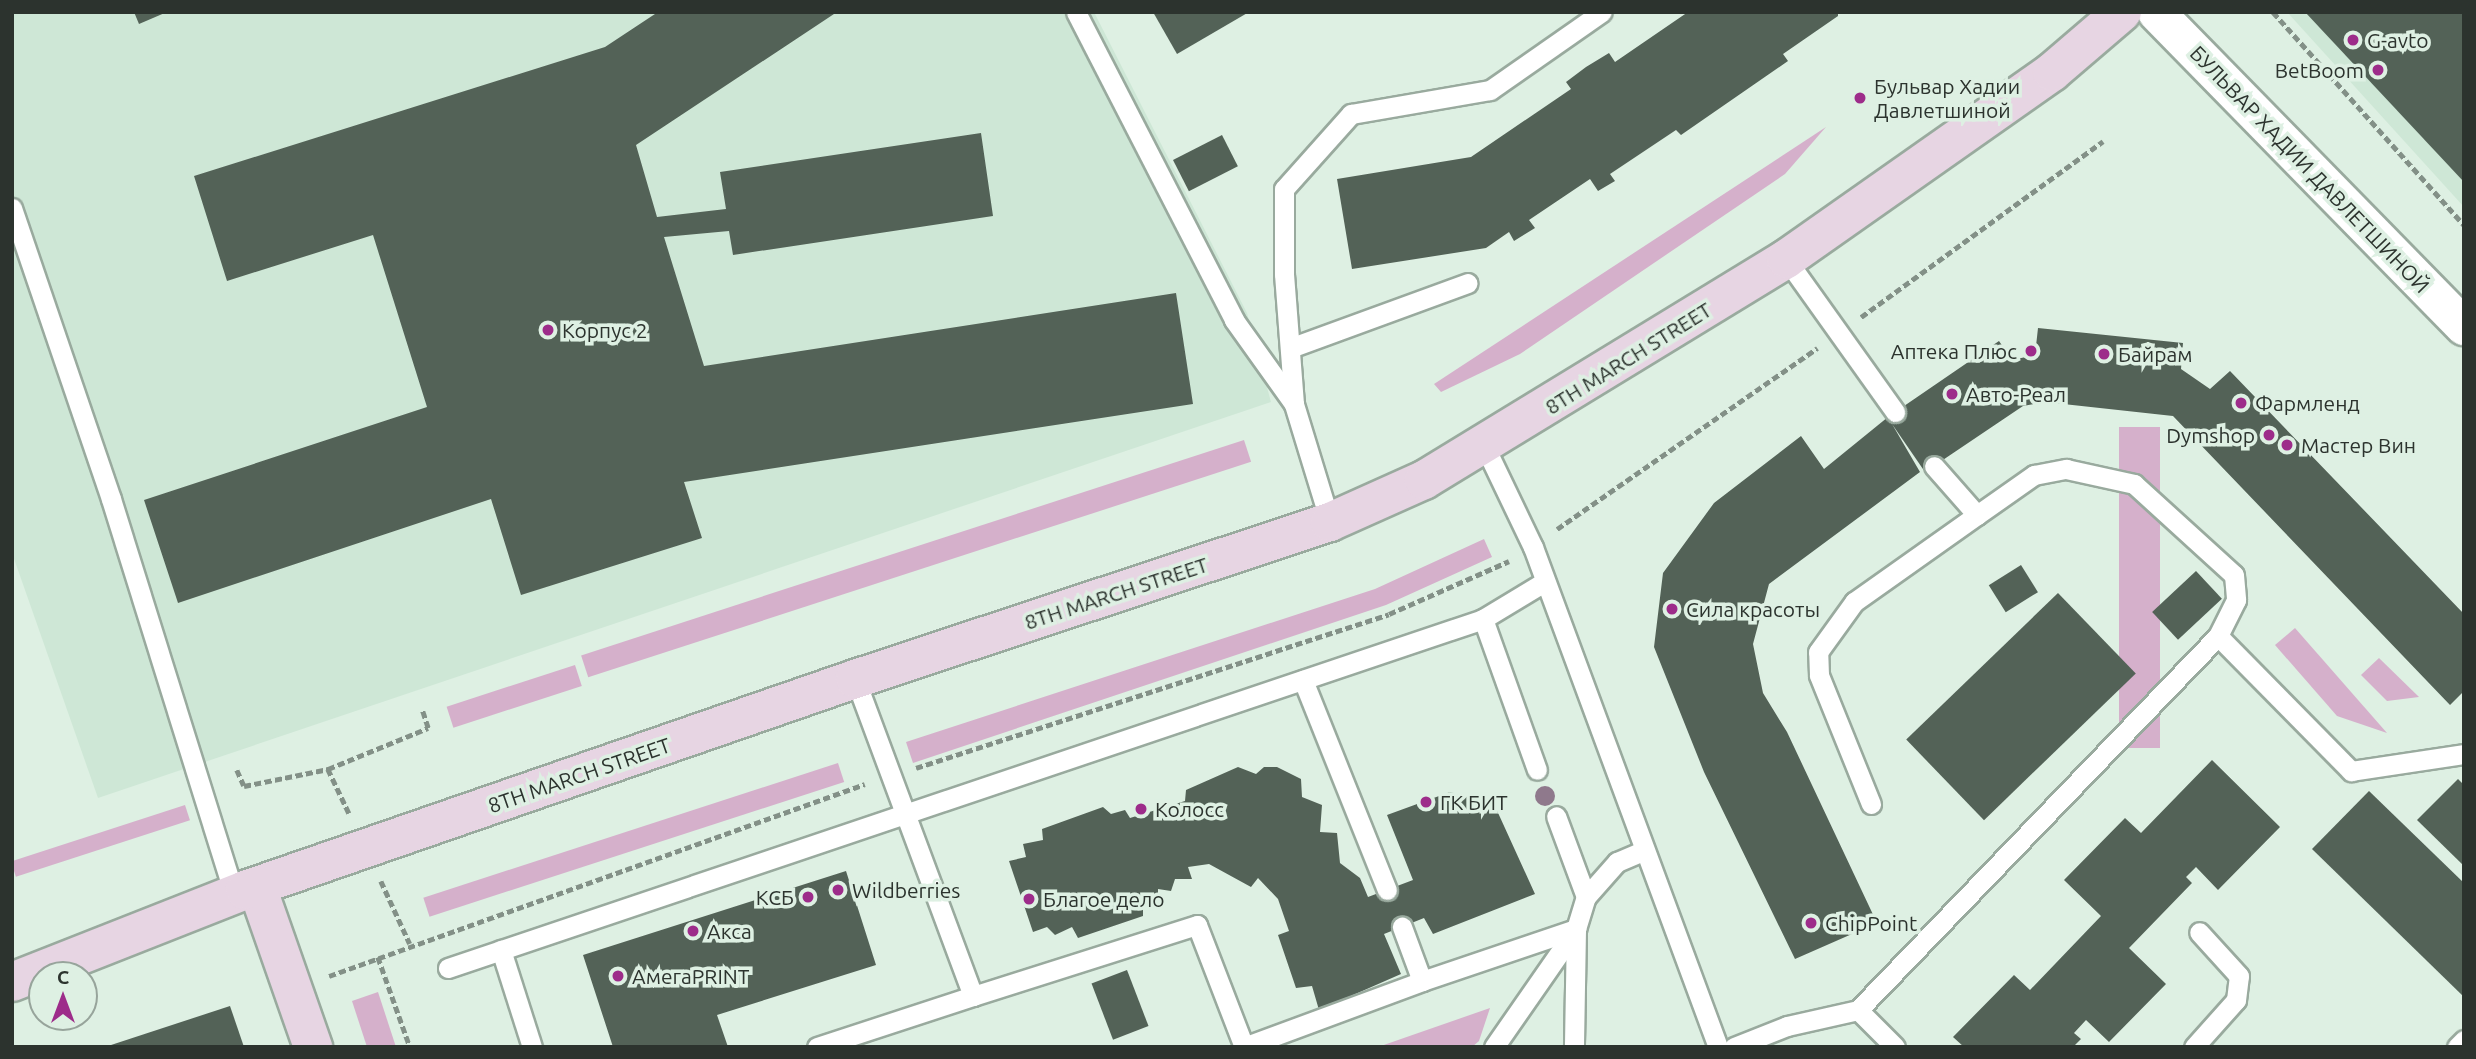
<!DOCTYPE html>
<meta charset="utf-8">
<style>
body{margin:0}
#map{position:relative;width:2476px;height:1059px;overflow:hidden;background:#def0e3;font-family:Ubuntu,sans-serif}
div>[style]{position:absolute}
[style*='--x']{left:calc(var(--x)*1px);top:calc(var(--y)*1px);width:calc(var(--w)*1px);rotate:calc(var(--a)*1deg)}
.built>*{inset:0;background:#cee7d6}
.green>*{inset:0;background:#d5b0cb;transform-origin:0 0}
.building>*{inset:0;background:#536257;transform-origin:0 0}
.path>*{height:4.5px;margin-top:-2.25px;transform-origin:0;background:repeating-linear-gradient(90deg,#839087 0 7px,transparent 0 10.5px)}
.roads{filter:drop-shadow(2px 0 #99aa9e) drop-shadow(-2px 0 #99aa9e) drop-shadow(0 2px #99aa9e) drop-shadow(0 -2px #99aa9e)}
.lane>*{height:19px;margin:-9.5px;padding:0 9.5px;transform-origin:9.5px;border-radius:9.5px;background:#fff}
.street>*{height:37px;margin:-18.5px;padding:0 18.5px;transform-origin:18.5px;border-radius:18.5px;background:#fff}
.secondary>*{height:38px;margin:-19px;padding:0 19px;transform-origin:19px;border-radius:19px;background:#e7d5e3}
.trees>*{width:20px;height:20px;margin:-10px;border-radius:50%;background:#8f798c}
.dots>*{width:19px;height:19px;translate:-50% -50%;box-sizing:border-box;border:4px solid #def0e3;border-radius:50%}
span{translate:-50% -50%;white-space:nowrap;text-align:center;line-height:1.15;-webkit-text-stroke:7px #def0e3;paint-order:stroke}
.poi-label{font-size:21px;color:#2c332e}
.left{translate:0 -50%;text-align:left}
.right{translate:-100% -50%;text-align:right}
.street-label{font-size:21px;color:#2c332e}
.frame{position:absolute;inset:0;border:14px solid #2c332e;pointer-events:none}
.north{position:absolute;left:28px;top:961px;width:70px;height:70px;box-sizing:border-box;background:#def0e3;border:2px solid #97a49b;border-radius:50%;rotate:0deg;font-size:19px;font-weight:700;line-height:28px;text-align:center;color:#2c332e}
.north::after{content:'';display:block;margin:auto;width:24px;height:32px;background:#9d2c8a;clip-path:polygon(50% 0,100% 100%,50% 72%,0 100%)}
</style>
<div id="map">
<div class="built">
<i style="clip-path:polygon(12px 12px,1094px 12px,1247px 313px,1271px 402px,98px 798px,12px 553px)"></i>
<i style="clip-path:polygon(2287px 12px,2464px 12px,2464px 207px)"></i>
</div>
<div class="green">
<i style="clip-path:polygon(1826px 127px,1785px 174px,1520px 354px,1441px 392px,1434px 384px)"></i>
<i style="left:2119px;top:427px;width:41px;height:321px"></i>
<i style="left:1244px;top:440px;width:23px;height:697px;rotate:72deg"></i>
<i style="clip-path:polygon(1484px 539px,1492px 557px,1386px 605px,913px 763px,906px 742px,1375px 589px)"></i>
<i style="clip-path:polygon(2295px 628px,2387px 733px,2337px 716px,2275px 645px)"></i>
<i style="clip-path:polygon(2379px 658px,2419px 697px,2387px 701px,2361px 675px)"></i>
<i style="left:575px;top:665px;width:22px;height:135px;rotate:72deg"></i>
<i style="left:838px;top:763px;width:20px;height:436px;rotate:72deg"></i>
<i style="left:185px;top:805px;width:16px;height:183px;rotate:72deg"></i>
<i style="clip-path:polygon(378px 992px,396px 1047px,367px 1047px,352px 1001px)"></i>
<i style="clip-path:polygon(1490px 1008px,1479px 1041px,1472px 1047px,1378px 1047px)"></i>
</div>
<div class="building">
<i style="clip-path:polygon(134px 12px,167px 12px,139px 24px)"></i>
<i style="clip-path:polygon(658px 12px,837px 12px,636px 145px,657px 217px,726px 209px,720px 172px,981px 133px,993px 216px,733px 255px,729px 231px,664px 237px,704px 366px,1176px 293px,1193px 404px,684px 482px,702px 538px,521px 595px,491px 499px,178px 603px,144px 500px,427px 407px,373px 235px,227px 281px,194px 176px,605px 47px)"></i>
<i style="clip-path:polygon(1153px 12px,1249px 12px,1177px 54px)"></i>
<i style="clip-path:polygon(1688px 12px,1838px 12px,1838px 16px,1783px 54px,1788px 61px,1681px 135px,1676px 130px,1610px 174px,1615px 181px,1598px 191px,1590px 179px,1529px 220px,1535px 228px,1514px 241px,1509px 232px,1486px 248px,1352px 269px,1337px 179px,1471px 157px,1571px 89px,1566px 82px,1586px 67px,1609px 53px,1615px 62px)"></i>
<i style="clip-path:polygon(2305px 12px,2464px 12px,2464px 182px)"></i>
<i style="left:1222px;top:135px;width:35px;height:55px;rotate:63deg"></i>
<i style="clip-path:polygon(2038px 328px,2183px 343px,2181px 369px,2210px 389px,2230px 371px,2464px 614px,2464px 691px,2450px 705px,2173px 416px,2045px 402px,2023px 406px,1925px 472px,1892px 424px,1920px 472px,1769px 584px,1753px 644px,1763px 693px,1787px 732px,1877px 923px,1795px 959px,1704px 772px,1654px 647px,1663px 573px,1714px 503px,1801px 436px,1824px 469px,1888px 417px,1999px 341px,2012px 360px,2035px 355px)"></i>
<i style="left:2021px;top:565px;width:32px;height:38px;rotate:58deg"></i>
<i style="left:2196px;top:571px;width:38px;height:60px;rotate:47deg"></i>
<i style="left:2058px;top:593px;width:112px;height:211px;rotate:46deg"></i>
<i style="clip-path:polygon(2212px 760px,2280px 827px,2218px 890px,2196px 867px,2186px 877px,2192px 883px,2129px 948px,2166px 984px,2109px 1042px,2086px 1020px,2074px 1033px,2081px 1039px,2073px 1047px,1964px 1047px,1953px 1037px,2014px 975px,2030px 990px,2101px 916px,2064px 880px,2125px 818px,2141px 833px)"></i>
<i style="clip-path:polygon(1238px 767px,1256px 774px,1264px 767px,1277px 767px,1301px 779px,1302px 797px,1322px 805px,1320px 832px,1337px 833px,1340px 863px,1360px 878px,1368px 897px,1413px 880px,1387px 815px,1450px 792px,1494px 804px,1535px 894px,1433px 934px,1424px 918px,1384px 934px,1401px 974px,1319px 1010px,1312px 986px,1296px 988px,1278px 935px,1289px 931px,1278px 899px,1258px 878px,1251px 887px,1209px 864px,1188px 867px,1192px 879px,1175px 879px,1171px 891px,1158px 889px,1158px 904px,1143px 904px,1143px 916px,1078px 938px,1072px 927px,1055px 935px,1047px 927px,1033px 932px,1009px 861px,1026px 857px,1023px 844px,1043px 840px,1042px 829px,1103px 807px,1111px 814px,1125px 810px,1130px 818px,1185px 801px,1186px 790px)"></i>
<i style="clip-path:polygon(2458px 779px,2464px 785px,2464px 866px,2417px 820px)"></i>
<i style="clip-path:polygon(2369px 791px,2464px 883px,2464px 997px,2312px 849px)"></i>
<i style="clip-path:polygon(846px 871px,876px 965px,717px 1015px,728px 1047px,613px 1047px,583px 955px)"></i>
<i style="left:1127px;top:970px;width:60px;height:38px;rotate:69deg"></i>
<i style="clip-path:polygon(230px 1006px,244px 1047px,108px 1047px,108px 1046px)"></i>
</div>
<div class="path">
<i style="--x:2273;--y:12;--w:286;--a:48.1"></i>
<i style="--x:1861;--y:317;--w:299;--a:-36"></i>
<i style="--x:1557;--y:529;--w:317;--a:-34.8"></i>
<i style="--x:916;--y:768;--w:497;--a:-18"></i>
<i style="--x:1389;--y:614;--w:131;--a:-23.8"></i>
<i style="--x:328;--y:769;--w:49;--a:64.5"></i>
<i style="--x:237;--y:770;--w:17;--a:66"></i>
<i style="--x:244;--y:786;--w:86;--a:-11.4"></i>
<i style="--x:328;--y:769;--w:108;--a:-22.3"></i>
<i style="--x:428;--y:728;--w:20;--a:-108"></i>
<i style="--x:381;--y:881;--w:69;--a:65.3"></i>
<i style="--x:378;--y:957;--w:96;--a:70.4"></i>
<i style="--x:329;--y:976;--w:569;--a:-19.71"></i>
</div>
<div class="roads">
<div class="lane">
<i style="--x:1076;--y:12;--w:346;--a:62.8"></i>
<i style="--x:1234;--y:320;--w:103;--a:54.5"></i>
<i style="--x:12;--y:208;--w:307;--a:71.2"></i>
<i style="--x:111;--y:499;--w:414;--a:72.7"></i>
<i style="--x:1786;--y:259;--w:188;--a:54.5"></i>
<i style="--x:1290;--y:348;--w:189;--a:-20.1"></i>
<i style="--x:1485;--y:447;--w:111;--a:64.4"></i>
<i style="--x:1533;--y:547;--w:533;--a:69.7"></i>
<i style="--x:1977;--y:515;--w:70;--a:-35.1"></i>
<i style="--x:2034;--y:475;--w:33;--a:-11"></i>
<i style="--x:2066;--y:469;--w:70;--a:12.4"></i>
<i style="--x:2134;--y:484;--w:135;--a:42.3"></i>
<i style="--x:2234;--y:575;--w:25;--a:85"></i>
<i style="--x:2236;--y:600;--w:40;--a:116.6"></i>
<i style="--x:2218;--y:636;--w:190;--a:45.4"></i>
<i style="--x:2351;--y:771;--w:114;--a:-8.6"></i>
<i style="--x:1330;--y:522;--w:123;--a:-107"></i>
<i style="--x:1294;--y:404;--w:130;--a:-94.4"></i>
<i style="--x:1284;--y:274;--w:85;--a:-90"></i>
<i style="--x:1284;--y:189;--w:101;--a:-48.2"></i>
<i style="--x:1351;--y:114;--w:141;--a:-9.8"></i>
<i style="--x:1490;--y:90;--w:136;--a:-34.9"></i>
<i style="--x:1483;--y:619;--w:160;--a:70.3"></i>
<i style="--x:1303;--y:680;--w:226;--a:68.2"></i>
<i style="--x:1871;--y:804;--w:139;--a:-112"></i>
<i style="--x:1819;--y:675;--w:23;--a:-92"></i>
<i style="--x:1818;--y:652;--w:62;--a:-54.2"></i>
<i style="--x:1854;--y:602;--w:151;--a:-35.3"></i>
<i style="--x:1977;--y:515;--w:65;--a:-131.3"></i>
<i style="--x:1586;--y:897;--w:47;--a:-48.5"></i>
<i style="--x:1617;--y:862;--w:30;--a:-23"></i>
<i style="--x:501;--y:950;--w:102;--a:72.3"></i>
<i style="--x:448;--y:968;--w:1092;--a:-18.63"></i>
<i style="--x:1483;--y:619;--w:71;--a:-31.2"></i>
<i style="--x:1422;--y:981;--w:163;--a:-18.7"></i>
<i style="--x:1576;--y:929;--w:118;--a:91"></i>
<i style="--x:973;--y:996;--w:235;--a:-17.6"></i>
<i style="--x:1197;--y:925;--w:131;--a:68.9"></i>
<i style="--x:1244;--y:1047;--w:190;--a:-20.3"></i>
<i style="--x:1422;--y:981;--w:58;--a:-110.3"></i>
<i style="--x:1858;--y:1010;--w:52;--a:45"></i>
<i style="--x:817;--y:1047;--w:164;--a:-18.1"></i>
<i style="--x:973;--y:996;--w:338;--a:-110.4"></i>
<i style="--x:1494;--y:1047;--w:144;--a:-55.2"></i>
<i style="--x:1576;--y:929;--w:34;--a:-73"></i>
<i style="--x:1586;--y:897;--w:86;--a:-110.3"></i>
<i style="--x:1734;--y:1047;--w:57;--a:-21.6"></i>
<i style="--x:1787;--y:1026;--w:73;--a:-12.7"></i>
<i style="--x:1858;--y:1010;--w:519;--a:-46.09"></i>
<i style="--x:2194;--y:1047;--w:63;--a:-48.2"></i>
<i style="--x:2236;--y:1000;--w:24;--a:-83"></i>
<i style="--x:2239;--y:976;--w:59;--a:-132.3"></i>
<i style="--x:2457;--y:1047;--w:10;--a:-45"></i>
</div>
<div class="street">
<i style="--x:2156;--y:12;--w:440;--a:45.6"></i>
</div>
<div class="secondary">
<i style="--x:257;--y:887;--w:170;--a:70.7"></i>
<i style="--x:12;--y:982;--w:251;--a:-21.5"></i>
<i style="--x:245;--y:890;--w:645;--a:-19.08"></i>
<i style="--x:855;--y:679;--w:500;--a:-18.29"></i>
<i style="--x:1330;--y:522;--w:103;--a:-24.1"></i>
<i style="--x:1424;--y:480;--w:424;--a:-31.4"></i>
<i style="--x:1786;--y:259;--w:325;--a:-35.1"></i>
<i style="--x:2052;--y:72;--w:92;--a:-40.6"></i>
</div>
</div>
<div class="trees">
<i style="left:1545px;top:796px"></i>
</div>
<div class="dots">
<i style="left:2353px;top:40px;background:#9d2c8a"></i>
<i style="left:2378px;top:70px;background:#9d2c8a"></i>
<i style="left:1860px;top:98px;background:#9d2c8a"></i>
<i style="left:548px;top:330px;background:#9d2c8a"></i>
<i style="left:2031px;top:351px;background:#9d2c8a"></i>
<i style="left:2104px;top:354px;background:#9d2c8a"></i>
<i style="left:1952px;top:394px;background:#9d2c8a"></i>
<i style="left:2241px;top:403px;background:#9d2c8a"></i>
<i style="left:2269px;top:435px;background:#9d2c8a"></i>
<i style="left:2287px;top:445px;background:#9d2c8a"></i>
<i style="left:1672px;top:609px;background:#9d2c8a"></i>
<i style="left:1426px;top:802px;background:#9d2c8a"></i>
<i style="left:1141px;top:809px;background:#9d2c8a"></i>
<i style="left:838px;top:890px;background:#9d2c8a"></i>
<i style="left:808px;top:897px;background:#9d2c8a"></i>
<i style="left:1029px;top:899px;background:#9d2c8a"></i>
<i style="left:1811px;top:923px;background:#9d2c8a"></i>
<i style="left:693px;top:931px;background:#9d2c8a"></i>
<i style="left:618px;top:976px;background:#9d2c8a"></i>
</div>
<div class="poi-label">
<span class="left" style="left:2367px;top:40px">G-avto</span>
<span class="right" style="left:2364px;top:70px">BetBoom</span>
<span class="left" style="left:1874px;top:98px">Бульвар Хадии<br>Давлетшиной</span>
<span class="left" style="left:562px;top:330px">Корпус 2</span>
<span class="right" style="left:2017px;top:351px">Аптека Плюс</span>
<span class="left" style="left:2118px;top:354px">Байрам</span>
<span class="left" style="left:1966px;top:394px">Авто-Реал</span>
<span class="left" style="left:2255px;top:403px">Фармленд</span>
<span class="right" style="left:2255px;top:435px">Dymshop</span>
<span class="left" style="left:2301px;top:445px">Мастер Вин</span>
<span class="left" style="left:1686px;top:609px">Сила красоты</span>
<span class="left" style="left:1440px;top:802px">ГК БИТ</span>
<span class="left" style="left:1155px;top:809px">Колосс</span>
<span class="left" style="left:852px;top:890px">Wildberries</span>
<span class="right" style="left:794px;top:897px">КСБ</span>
<span class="left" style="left:1043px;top:899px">Благое дело</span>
<span class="left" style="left:1825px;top:923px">ChipPoint</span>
<span class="left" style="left:707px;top:931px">Акса</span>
<span class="left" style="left:632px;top:976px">АмегаPRINT</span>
</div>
<div class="street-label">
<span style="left:2310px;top:169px;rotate:46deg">БУЛЬВАР ХАДИИ ДАВЛЕТШИНОЙ</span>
<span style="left:1628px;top:358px;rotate:-32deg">8TH MARCH STREET</span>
<span style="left:1116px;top:593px;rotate:-18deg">8TH MARCH STREET</span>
<span style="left:579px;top:775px;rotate:-19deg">8TH MARCH STREET</span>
</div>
<div class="frame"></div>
<div class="north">С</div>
</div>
